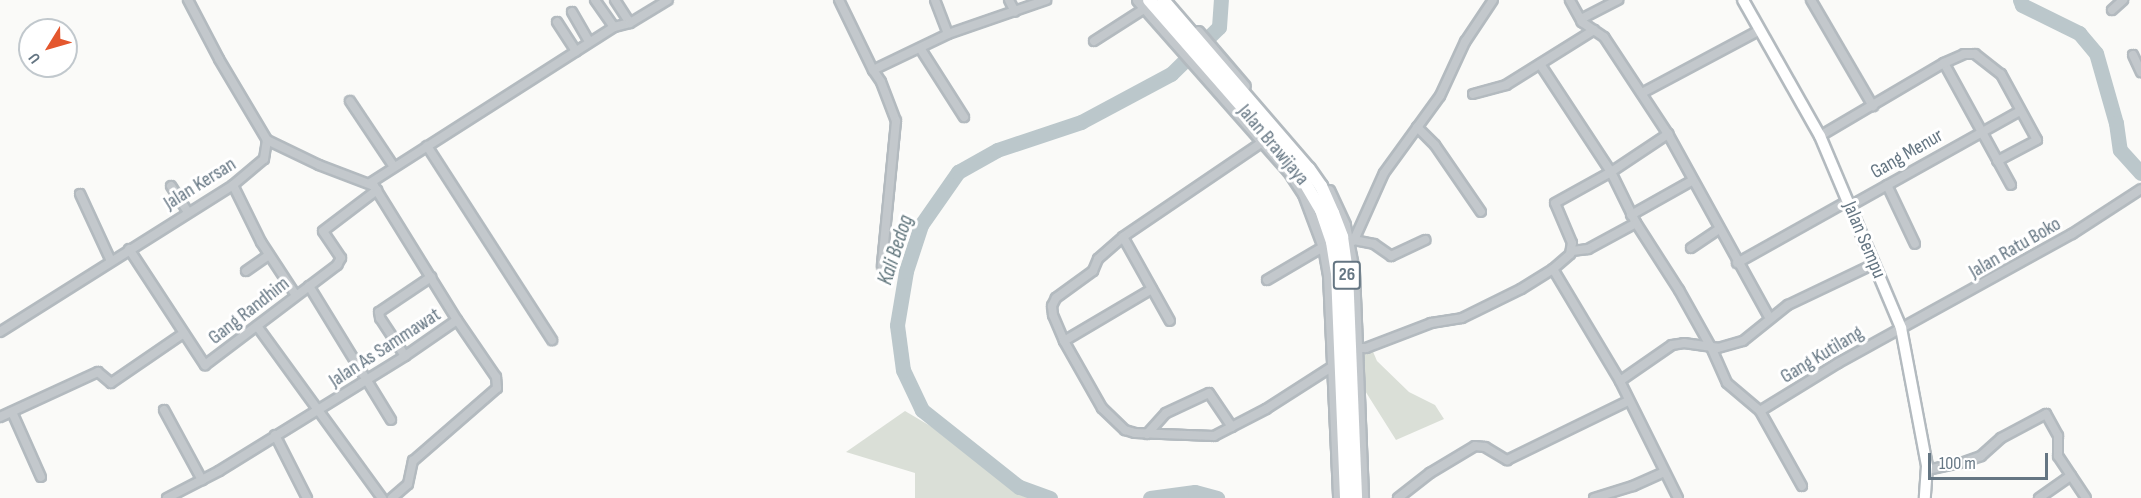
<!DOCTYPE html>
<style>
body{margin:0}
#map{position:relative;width:2141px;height:498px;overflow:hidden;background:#fafaf8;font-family:"Sofia Sans Condensed",sans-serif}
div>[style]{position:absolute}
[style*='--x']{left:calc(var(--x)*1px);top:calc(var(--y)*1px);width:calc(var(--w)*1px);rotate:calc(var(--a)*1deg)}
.green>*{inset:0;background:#dadfd7}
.river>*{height:15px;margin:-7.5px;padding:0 7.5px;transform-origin:7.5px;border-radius:7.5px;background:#bbc7cb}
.roads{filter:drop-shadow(2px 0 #b3babf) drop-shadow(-2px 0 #b3babf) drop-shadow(0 2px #b3babf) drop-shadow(0 -2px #b3babf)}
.minor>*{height:8px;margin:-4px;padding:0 4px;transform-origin:4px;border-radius:4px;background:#c3c8cc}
.tertiary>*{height:9px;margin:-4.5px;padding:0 4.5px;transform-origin:4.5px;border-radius:4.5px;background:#c3c8cc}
.secondary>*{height:10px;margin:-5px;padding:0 5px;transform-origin:5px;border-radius:5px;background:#fff}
.trunk>*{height:12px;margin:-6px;padding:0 6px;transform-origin:6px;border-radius:6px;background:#fff}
span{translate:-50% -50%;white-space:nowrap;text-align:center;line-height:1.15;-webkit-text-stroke:6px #fff;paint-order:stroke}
.shield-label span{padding:2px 4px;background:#fff;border:2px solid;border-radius:4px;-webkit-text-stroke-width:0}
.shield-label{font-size:18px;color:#657683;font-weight:700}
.street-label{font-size:20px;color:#657683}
.water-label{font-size:21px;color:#60757c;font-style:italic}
.north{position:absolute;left:18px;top:18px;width:60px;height:60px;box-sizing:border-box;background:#fff;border:2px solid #c1c8cd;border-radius:50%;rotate:233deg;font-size:16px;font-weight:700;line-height:24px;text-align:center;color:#657683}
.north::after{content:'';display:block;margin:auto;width:21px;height:27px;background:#e4572e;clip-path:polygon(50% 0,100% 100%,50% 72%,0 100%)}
.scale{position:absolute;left:1928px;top:453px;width:120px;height:27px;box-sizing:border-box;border:3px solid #657683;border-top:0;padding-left:8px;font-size:18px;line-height:21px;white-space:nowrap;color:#657683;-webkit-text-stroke:4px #fff;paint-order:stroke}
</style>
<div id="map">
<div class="green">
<i style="clip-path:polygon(1371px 347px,1377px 361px,1409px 392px,1435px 405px,1444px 419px,1396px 440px,1362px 386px,1362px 352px)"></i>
<i style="clip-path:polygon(905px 411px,932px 427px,1017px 493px,1031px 498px,915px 498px,915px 473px,846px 452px)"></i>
</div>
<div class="river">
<i style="--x:2020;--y:0;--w:5;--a:68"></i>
<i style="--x:2022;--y:5;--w:64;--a:26.2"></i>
<i style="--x:2079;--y:33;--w:26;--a:50"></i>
<i style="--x:2096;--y:53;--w:73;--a:74.1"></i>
<i style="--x:2116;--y:123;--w:27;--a:82"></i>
<i style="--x:2120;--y:150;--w:31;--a:48"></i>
<i style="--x:1050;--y:498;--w:33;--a:-160"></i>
<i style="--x:1019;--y:487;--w:124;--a:-141.6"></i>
<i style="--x:922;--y:410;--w:44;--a:-115.4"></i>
<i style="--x:903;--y:370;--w:45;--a:-97.6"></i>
<i style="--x:897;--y:325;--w:55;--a:-80.5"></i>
<i style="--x:906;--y:271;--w:48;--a:-71.9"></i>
<i style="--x:921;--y:225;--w:65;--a:-55.1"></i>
<i style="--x:958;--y:172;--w:45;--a:-29.4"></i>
<i style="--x:997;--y:150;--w:89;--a:-18.4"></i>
<i style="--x:1081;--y:122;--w:102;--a:-28.1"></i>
<i style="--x:1171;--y:74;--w:67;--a:-44.4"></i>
<i style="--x:1219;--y:27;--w:27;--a:-86"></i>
<i style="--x:1150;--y:498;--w:45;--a:-7.6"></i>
<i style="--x:1195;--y:492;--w:23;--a:15"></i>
</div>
<div class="roads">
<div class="minor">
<i style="--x:595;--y:0;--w:33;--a:55"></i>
<i style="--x:615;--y:0;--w:27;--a:57"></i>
<i style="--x:839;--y:0;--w:78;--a:64.1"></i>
<i style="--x:873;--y:70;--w:83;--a:-25.6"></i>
<i style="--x:948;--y:34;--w:104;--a:-19.1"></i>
<i style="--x:935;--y:0;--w:36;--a:69"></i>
<i style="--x:1009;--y:0;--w:13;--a:63"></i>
<i style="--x:1811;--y:0;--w:123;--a:59.7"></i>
<i style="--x:2112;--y:10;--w:15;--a:-42"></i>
<i style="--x:572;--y:12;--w:34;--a:60"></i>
<i style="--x:1581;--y:19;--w:42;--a:-27.2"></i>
<i style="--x:557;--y:22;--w:35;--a:57"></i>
<i style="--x:1094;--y:41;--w:59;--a:-32.6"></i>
<i style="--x:920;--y:48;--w:82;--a:57.5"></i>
<i style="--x:2133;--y:55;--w:19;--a:65"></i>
<i style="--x:1944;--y:63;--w:139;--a:61.2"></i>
<i style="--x:1540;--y:64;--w:129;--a:56.7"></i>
<i style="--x:1611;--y:172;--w:57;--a:63.9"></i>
<i style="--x:1636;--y:223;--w:55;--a:151.6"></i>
<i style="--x:1588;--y:249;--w:16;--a:173"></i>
<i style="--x:873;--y:70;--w:14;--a:56"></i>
<i style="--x:881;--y:82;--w:42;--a:69"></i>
<i style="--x:896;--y:121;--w:145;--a:95.6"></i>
<i style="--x:1642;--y:93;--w:134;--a:-28.1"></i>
<i style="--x:1473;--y:94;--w:34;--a:-15"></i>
<i style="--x:1506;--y:85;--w:104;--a:-32"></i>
<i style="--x:350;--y:101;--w:79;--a:56.3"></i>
<i style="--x:1417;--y:127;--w:25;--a:45"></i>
<i style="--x:1435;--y:145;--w:81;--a:55.5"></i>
<i style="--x:1668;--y:134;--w:211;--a:61.1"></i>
<i style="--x:1820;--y:136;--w:144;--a:-30.5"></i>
<i style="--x:1944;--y:63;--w:22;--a:-24"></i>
<i style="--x:1964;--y:54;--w:11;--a:0"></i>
<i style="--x:1975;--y:54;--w:33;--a:38"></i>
<i style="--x:2001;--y:74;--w:75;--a:61.4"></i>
<i style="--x:2037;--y:140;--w:45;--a:152.3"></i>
<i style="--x:1267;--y:139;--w:174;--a:145.8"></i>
<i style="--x:1123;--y:237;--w:33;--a:139"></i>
<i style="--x:1098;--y:259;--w:13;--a:113"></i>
<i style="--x:1093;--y:271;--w:46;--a:143.9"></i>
<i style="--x:1056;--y:298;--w:9;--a:117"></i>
<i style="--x:1052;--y:306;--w:9;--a:84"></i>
<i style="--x:1053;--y:315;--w:28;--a:67"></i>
<i style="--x:1064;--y:341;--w:77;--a:60.4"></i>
<i style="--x:1102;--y:408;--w:32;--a:44"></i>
<i style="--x:1125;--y:430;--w:10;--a:17"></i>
<i style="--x:1135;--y:433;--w:79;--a:2.2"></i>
<i style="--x:1214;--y:436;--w:59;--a:-27.4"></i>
<i style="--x:1266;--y:409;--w:80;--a:-32.7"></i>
<i style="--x:427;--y:146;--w:231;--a:57.2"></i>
<i style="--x:370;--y:183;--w:290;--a:-32.6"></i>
<i style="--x:614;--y:27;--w:16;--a:-14"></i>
<i style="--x:630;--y:23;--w:44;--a:-31.2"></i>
<i style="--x:233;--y:185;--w:64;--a:63.8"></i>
<i style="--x:261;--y:242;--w:62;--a:56.8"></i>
<i style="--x:1887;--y:185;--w:65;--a:64.6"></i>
<i style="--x:171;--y:186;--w:30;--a:57"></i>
<i style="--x:80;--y:194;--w:74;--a:65.2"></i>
<i style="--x:1850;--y:206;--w:195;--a:-29.2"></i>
<i style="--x:1631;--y:215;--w:71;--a:-29.4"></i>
<i style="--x:1636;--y:223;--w:80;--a:57.3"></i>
<i style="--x:1679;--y:290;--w:65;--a:60.7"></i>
<i style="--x:1711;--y:347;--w:39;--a:66"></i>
<i style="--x:1727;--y:383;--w:43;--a:40.3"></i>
<i style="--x:1760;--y:411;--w:86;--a:60.8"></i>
<i style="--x:1123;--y:237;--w:96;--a:60.8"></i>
<i style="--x:1354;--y:240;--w:20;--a:11"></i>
<i style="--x:1374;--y:244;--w:21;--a:35"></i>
<i style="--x:1391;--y:256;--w:38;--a:-25"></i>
<i style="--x:1350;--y:243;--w:5;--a:-37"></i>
<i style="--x:1354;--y:240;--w:73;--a:-65.9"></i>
<i style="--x:1384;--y:173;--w:95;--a:-54"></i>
<i style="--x:1440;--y:96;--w:60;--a:-65.2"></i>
<i style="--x:1465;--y:42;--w:50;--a:-56.3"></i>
<i style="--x:1691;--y:248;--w:34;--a:-34"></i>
<i style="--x:129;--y:249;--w:139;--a:56.8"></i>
<i style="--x:205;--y:365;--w:166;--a:-37.1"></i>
<i style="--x:337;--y:265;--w:8;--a:-60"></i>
<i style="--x:341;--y:258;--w:32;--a:-124"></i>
<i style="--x:323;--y:231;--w:68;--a:-37.2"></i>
<i style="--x:1737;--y:263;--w:127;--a:-29.2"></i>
<i style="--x:1553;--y:269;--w:131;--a:59.1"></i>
<i style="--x:246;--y:271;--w:28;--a:-35"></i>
<i style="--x:1267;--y:280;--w:65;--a:-30.5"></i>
<i style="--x:309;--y:286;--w:157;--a:58.5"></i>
<i style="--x:257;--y:326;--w:213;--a:54"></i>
<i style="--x:0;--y:332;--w:275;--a:-32.2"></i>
<i style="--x:233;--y:185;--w:40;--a:-40"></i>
<i style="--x:264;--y:159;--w:19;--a:-81"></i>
<i style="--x:267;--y:140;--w:94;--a:-120.7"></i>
<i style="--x:219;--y:59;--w:67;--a:-117.7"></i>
<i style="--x:1064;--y:341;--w:102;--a:-30.6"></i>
<i style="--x:1358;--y:348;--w:8;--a:0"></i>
<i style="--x:1366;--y:348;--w:70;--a:-21"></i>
<i style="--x:1431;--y:323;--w:31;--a:-9"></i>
<i style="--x:1462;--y:318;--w:66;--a:-26.2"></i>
<i style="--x:1521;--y:289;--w:38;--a:-32"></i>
<i style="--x:1553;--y:269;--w:23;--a:-41"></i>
<i style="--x:1570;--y:254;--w:11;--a:-80"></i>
<i style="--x:1572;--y:243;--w:43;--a:-113"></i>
<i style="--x:1555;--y:203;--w:64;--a:-29"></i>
<i style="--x:1611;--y:172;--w:69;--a:-33.7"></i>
<i style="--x:1668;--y:134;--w:116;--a:-123.4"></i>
<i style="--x:1604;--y:37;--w:27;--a:-146"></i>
<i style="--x:1582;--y:22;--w:25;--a:-119"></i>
<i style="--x:405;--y:356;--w:45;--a:-123.3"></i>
<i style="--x:380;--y:318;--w:6;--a:-99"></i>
<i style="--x:379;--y:312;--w:63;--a:-33.9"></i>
<i style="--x:164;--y:410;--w:80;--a:61.5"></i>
<i style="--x:1760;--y:411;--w:92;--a:-31.6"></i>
<i style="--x:1838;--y:363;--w:267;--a:-28.9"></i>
<i style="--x:2072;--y:234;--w:82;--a:-33.1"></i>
<i style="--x:12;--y:412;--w:71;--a:66"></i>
<i style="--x:0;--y:417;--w:108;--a:-24.7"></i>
<i style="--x:98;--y:372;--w:17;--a:40"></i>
<i style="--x:111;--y:383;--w:88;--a:-34.4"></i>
<i style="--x:1147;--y:434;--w:28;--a:-48"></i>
<i style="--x:1166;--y:413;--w:47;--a:-24.9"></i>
<i style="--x:1209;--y:393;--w:41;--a:55.9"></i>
<i style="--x:275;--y:435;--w:71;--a:63.1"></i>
<i style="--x:1927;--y:470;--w:38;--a:-12"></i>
<i style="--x:1964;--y:462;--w:18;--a:-19"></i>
<i style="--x:1981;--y:456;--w:27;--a:-42"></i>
<i style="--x:2001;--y:438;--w:51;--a:-28.1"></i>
<i style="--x:2046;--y:414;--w:25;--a:61"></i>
<i style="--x:2058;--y:436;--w:20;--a:90"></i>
<i style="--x:2058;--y:456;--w:50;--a:56.3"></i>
<i style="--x:167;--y:498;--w:59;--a:-27.4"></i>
<i style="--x:219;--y:471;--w:219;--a:-31.7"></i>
<i style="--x:405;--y:356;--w:63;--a:-34.7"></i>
<i style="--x:457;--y:320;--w:158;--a:-121.8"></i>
<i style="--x:374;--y:186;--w:59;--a:-159.1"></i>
<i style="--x:319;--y:165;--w:58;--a:-154.3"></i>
<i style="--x:392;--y:498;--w:21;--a:-41"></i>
<i style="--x:408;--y:484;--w:24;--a:-78"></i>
<i style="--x:413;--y:461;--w:111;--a:-41"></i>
<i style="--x:497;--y:388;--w:11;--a:-95"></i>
<i style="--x:496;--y:377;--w:69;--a:-124.4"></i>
<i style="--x:1398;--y:498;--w:41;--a:-38"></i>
<i style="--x:1430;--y:473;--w:52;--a:-31"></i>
<i style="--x:1475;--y:446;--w:10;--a:6"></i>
<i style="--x:1485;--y:447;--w:26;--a:31"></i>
<i style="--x:1507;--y:460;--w:135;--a:-26"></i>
<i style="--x:1594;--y:498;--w:41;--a:-17.1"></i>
<i style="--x:1633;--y:486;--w:34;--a:-24"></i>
<i style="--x:1678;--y:498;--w:131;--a:-116.4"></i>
<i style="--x:1620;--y:381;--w:63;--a:-34.7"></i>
<i style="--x:1672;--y:345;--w:12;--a:-9"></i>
<i style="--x:1684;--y:343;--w:34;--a:8"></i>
<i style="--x:1718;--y:348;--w:26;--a:-16"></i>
<i style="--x:1743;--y:341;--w:58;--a:-38.7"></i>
<i style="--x:1788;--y:305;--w:95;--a:-25.5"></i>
<i style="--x:2039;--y:498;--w:39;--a:-35"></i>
</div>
<div class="tertiary">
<i style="--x:1137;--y:0;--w:228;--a:48.6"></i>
<i style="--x:1288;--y:171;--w:27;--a:57"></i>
<i style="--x:1303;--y:194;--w:57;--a:69.3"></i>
<i style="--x:1323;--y:247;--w:28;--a:80"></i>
<i style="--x:1328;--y:275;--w:223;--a:87.4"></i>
<i style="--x:1198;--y:31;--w:72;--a:49.5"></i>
<i style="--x:1329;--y:190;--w:38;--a:65"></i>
<i style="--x:1345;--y:225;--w:47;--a:78.9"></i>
<i style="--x:1354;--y:271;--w:227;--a:87.7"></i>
</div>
<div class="secondary">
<i style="--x:1743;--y:0;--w:156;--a:60.5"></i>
<i style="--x:1820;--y:136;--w:208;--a:67.1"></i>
<i style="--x:1901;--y:328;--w:140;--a:79.3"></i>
<i style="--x:1927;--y:466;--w:32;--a:94"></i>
</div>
<div class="trunk">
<i style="--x:1149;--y:0;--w:227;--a:48.9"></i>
<i style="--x:1298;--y:171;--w:45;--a:59.5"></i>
<i style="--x:1321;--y:210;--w:34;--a:71"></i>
<i style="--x:1332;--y:242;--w:31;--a:81"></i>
<i style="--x:1337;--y:273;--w:225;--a:87.7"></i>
<i style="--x:1163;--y:0;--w:223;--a:49.2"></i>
<i style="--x:1309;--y:169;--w:21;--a:55"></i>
<i style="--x:1321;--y:186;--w:30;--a:66"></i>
<i style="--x:1333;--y:213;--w:26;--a:69"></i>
<i style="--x:1342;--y:237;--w:35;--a:82"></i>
<i style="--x:1347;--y:272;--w:226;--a:87.7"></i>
</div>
</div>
<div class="shield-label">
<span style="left:1347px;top:275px">26</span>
</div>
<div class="street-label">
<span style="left:1273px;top:145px;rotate:50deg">Jalan Brawijaya</span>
<span style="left:1907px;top:154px;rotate:-30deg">Gang Menur</span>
<span style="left:200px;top:184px;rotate:-32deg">Jalan Kersan</span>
<span style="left:1864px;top:240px;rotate:67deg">Jalan Sempu</span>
<span style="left:2015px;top:248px;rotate:-30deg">Jalan Ratu Boko</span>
<span style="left:249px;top:311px;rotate:-38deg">Gang Randhim</span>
<span style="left:385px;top:348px;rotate:-33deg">Jalan As Sammawat</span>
<span style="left:1822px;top:355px;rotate:-31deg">Gang Kutilang</span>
</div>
<div class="water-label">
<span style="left:896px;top:250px;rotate:-72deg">Kali Bedog</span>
</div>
<div class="north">U</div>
<div class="scale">100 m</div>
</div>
